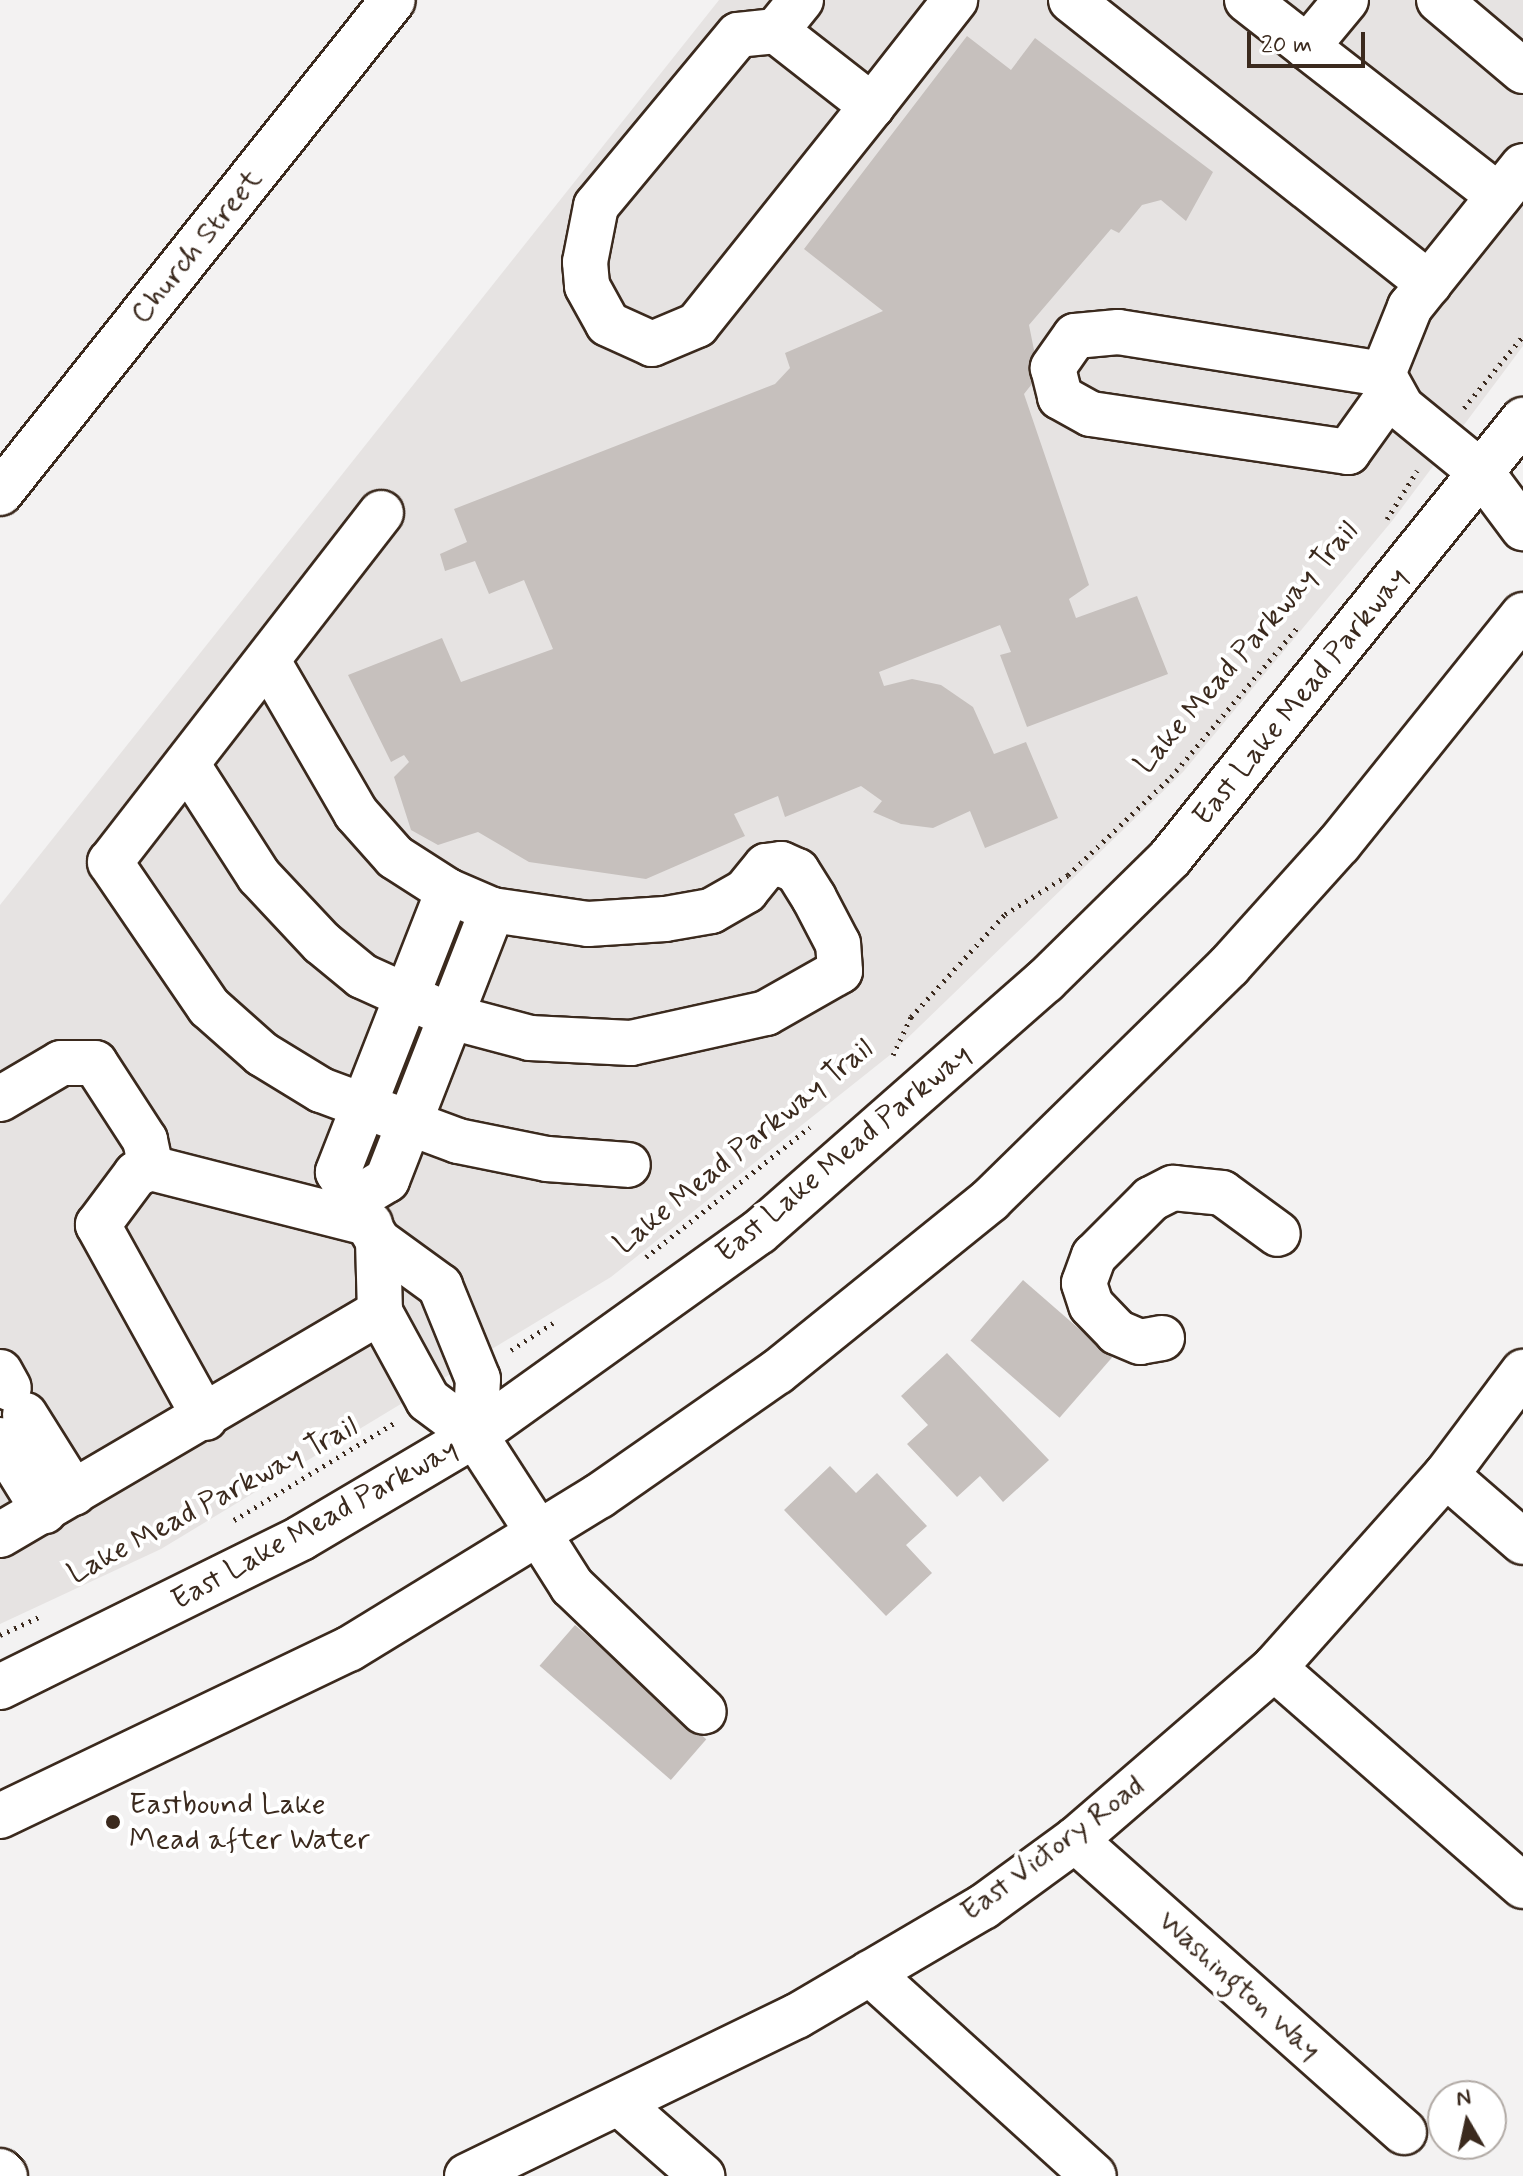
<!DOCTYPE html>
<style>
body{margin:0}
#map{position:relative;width:1523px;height:2176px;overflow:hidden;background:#f3f2f2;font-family:Mynerve,sans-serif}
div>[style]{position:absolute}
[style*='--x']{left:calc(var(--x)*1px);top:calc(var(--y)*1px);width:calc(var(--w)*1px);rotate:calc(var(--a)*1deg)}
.built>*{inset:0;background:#e6e3e2}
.building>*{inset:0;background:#c6c0bd;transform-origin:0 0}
.path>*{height:5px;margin-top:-2.5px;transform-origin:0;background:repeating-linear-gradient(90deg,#3b2a1e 0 2px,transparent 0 8px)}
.roads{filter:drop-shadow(2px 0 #3b2a1e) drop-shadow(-2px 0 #3b2a1e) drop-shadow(0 2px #3b2a1e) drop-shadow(0 -2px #3b2a1e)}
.minor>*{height:44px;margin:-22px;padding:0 22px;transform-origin:22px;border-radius:22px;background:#fff}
.major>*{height:44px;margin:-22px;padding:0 22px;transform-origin:22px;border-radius:22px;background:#fff}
.dots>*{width:22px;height:22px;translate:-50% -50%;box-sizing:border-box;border:4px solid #fff;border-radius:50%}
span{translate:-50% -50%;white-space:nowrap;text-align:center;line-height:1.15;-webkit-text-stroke:8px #fff;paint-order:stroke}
.street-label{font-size:30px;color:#3b2a1e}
.poi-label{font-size:30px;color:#3b2a1e}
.left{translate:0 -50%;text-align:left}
.north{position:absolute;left:1427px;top:2080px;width:80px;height:80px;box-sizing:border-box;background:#fff;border:2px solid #b1aaa5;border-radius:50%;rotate:351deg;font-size:22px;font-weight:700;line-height:32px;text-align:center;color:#3b2a1e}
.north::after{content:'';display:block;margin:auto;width:28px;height:36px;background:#3b2a1e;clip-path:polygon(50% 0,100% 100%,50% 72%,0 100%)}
.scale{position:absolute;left:1247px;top:32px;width:118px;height:36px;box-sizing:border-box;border:4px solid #3b2a1e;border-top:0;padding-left:10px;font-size:24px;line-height:28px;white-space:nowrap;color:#3b2a1e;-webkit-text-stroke:6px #fff;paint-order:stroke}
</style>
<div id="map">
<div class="built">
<i style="clip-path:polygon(719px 0,1523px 0,1523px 346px,1392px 521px,1183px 772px,890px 1055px,611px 1277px,161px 1549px,0 1624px,0 905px)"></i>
</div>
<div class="building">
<i style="clip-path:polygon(967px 36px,1011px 70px,1035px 38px,1213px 172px,1186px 221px,1161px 200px,1142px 205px,1119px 233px,1111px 229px,1029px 325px,1039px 375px,1024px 394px,1089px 585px,1069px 599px,1076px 618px,1137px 596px,1168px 674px,1027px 727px,1000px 655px,1011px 652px,1000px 625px,879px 672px,884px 686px,912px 679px,941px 685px,973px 707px,994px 754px,1026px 742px,1058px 818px,985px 848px,970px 811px,933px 828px,901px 824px,873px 812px,882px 801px,861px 786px,785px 817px,778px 796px,734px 814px,745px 836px,646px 879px,529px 862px,478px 832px,438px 845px,411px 830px,394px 777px,409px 762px,404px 755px,391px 762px,348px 675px,442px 638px,461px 682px,553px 649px,524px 580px,489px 594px,475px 561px,445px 571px,440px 554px,467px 542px,454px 509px,775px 384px,790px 368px,785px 353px,883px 311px,804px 249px)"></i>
<i style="left:1023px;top:1280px;width:118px;height:80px;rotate:41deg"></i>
<i style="clip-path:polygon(947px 1353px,1049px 1460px,1003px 1502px,980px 1476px,957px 1497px,907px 1444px,928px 1425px,901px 1396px)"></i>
<i style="clip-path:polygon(830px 1466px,856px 1493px,877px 1473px,927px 1526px,906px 1545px,932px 1573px,886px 1616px,784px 1510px)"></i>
<i style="left:575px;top:1625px;width:174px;height:54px;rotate:41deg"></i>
</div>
<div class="path">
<i style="--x:1464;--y:408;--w:93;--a:-50.7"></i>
<i style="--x:1387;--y:519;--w:57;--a:-58"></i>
<i style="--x:893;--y:1055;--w:42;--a:-64.7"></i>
<i style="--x:911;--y:1017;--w:139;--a:-47.6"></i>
<i style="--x:1005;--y:914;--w:74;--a:-31.8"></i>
<i style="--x:1068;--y:875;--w:142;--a:-43.6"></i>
<i style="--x:1171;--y:777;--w:195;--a:-49.8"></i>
<i style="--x:646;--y:1257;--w:209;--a:-38.4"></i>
<i style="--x:511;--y:1350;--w:50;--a:-32.7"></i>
<i style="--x:234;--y:1520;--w:189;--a:-31.2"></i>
<i style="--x:0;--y:1635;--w:43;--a:-24.8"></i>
</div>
<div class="roads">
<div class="minor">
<i style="--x:801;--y:0;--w:40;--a:129"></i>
<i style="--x:776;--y:31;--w:122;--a:38"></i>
<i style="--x:872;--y:106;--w:135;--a:-51.9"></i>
<i style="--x:1071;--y:0;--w:457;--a:38.4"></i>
<i style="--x:1247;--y:0;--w:319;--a:37.9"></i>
<i style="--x:1439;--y:0;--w:110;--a:40.2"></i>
<i style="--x:776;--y:31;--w:38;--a:174"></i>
<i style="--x:738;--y:35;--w:222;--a:129.7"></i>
<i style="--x:596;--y:206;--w:57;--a:101.1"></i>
<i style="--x:585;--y:262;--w:24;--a:85"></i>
<i style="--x:587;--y:286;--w:43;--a:61.1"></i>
<i style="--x:608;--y:324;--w:48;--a:24.4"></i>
<i style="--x:652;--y:344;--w:49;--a:-22.9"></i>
<i style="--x:697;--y:325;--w:280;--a:-51.4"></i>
<i style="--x:1307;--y:47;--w:61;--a:-50.3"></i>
<i style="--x:1523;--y:166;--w:181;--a:128.7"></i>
<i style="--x:1410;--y:307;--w:72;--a:111.9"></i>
<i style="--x:1383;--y:374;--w:38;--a:61"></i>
<i style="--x:1401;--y:407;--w:104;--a:39.2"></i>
<i style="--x:1482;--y:473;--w:69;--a:53.3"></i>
<i style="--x:1383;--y:374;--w:268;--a:-171"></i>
<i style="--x:1118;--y:332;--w:43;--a:174.7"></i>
<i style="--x:1075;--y:336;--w:39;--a:125"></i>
<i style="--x:1053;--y:368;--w:30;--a:76"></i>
<i style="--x:1060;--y:397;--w:35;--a:29"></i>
<i style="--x:1091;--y:414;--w:260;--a:8.4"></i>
<i style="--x:1348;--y:452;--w:74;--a:-54.4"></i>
<i style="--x:0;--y:493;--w:630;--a:-51.44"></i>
<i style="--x:381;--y:513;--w:442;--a:127.8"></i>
<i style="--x:110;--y:862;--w:176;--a:55.7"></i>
<i style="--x:209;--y:1007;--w:71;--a:41.6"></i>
<i style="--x:262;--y:1054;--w:69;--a:31.4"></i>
<i style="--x:321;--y:1090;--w:146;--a:20.4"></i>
<i style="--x:458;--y:1141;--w:91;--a:11.4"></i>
<i style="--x:547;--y:1159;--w:81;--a:4.2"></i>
<i style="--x:187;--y:764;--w:133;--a:57.3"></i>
<i style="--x:259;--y:876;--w:92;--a:46.8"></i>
<i style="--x:322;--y:943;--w:52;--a:39.5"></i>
<i style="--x:362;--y:976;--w:102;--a:24.3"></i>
<i style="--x:455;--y:1018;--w:78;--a:14.9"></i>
<i style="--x:530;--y:1038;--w:101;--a:2.8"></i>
<i style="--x:631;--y:1043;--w:138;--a:-12.5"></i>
<i style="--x:766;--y:1013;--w:85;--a:-29.6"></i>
<i style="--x:840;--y:971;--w:27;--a:-94"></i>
<i style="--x:838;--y:944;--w:52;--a:-117.6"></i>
<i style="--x:814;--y:898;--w:32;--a:-122"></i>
<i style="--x:797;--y:871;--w:17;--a:-156"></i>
<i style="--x:781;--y:864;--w:15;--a:172"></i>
<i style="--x:766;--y:866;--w:32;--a:129"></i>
<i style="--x:746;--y:891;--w:40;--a:150.3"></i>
<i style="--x:711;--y:911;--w:47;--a:170.1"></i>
<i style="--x:665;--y:919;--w:77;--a:176.3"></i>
<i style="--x:588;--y:924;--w:97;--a:-171.7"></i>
<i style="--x:492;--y:910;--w:48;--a:-156.6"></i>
<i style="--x:448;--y:891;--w:63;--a:-147.3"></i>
<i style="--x:395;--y:857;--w:59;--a:-131.6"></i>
<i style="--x:356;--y:813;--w:176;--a:-120.1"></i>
<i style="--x:448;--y:891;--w:302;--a:111.4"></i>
<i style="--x:338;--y:1172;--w:80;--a:59.9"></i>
<i style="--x:378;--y:1241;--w:71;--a:88.4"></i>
<i style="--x:380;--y:1312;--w:100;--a:61.4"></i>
<i style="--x:428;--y:1400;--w:59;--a:36.7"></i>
<i style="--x:0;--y:1099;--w:71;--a:-30.5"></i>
<i style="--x:61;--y:1063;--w:34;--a:0"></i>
<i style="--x:95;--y:1063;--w:92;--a:57"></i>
<i style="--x:145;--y:1140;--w:29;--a:78"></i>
<i style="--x:357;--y:1198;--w:35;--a:-31"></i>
<i style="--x:387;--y:1180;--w:290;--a:-68.7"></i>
<i style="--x:378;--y:1241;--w:77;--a:36"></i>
<i style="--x:440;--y:1286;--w:100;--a:67.8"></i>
<i style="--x:478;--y:1379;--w:56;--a:93.1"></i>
<i style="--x:1162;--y:1338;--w:22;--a:170"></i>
<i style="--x:1140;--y:1342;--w:25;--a:-157"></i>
<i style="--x:1117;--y:1332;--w:37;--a:-134"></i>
<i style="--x:1091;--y:1305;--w:23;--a:-108"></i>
<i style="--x:1084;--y:1283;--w:29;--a:-70"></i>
<i style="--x:1094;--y:1256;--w:81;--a:-45"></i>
<i style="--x:1151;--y:1199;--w:25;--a:-27"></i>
<i style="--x:1173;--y:1188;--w:49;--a:5.8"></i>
<i style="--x:1222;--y:1193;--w:69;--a:36.2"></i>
<i style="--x:0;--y:1372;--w:18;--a:61"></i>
<i style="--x:25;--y:1415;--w:92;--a:57.9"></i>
<i style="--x:205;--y:1418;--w:221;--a:-119"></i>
<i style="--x:98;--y:1225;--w:64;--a:-53.3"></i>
<i style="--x:136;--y:1174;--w:16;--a:-22"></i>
<i style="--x:151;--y:1168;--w:226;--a:14.3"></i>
<i style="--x:0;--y:1440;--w:84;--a:58.2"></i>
<i style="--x:1446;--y:1475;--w:102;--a:41"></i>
<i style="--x:539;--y:1534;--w:62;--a:57.6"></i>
<i style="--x:572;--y:1586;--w:182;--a:43.7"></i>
<i style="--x:0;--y:1535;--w:441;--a:-30.4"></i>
<i style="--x:1274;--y:1668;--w:331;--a:41.2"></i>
<i style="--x:1075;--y:1840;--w:440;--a:41.6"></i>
<i style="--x:870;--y:1973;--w:302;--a:42.2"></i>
<i style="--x:619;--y:2103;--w:111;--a:41.3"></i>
<i style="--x:467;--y:2176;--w:367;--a:-25.9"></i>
<i style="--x:797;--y:2016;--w:216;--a:-30.4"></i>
<i style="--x:983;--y:1907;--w:114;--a:-36.1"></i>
<i style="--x:1075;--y:1840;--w:263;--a:-40.8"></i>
<i style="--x:1274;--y:1668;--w:259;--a:-48.3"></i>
<i style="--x:1446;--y:1475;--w:129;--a:-53.2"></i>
</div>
<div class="major">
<i style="--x:475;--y:1435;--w:118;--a:57.1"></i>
<i style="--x:0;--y:1687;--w:336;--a:-26.3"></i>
<i style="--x:301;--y:1538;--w:202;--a:-30.6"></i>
<i style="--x:475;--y:1435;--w:349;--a:-35.6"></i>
<i style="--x:759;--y:1232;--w:381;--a:-41.3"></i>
<i style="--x:1045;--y:981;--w:175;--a:-44.5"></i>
<i style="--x:1170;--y:858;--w:563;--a:-51.13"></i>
<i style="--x:0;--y:1816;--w:387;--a:-25.6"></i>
<i style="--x:349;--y:1649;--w:293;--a:-31.5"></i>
<i style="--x:599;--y:1496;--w:217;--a:-34.9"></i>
<i style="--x:777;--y:1372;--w:274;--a:-38.9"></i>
<i style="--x:990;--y:1200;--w:334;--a:-44.4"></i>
<i style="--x:1229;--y:966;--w:164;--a:-48"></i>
<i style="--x:1339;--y:844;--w:294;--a:-51.2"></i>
<i style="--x:0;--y:2171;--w:7;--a:45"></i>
</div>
</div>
<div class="dots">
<i style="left:113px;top:1822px;background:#3b2a1e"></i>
</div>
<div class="street-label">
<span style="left:197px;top:247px;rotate:-51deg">Church Street</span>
<span style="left:1247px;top:648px;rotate:-49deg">Lake Mead Parkway Trail</span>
<span style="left:1301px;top:697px;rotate:-51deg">East Lake Mead Parkway</span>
<span style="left:744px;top:1147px;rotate:-39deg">Lake Mead Parkway Trail</span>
<span style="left:844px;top:1154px;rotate:-40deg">East Lake Mead Parkway</span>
<span style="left:213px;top:1501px;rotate:-28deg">Lake Mead Parkway Trail</span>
<span style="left:315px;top:1525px;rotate:-29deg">East Lake Mead Parkway</span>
<span style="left:1053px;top:1849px;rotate:-37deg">East Victory Road</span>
<span style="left:1239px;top:1986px;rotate:42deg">Washington Way</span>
</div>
<div class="poi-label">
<span class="left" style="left:129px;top:1822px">Eastbound Lake<br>Mead after Water</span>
</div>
<div class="north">N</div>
<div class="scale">20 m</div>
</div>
